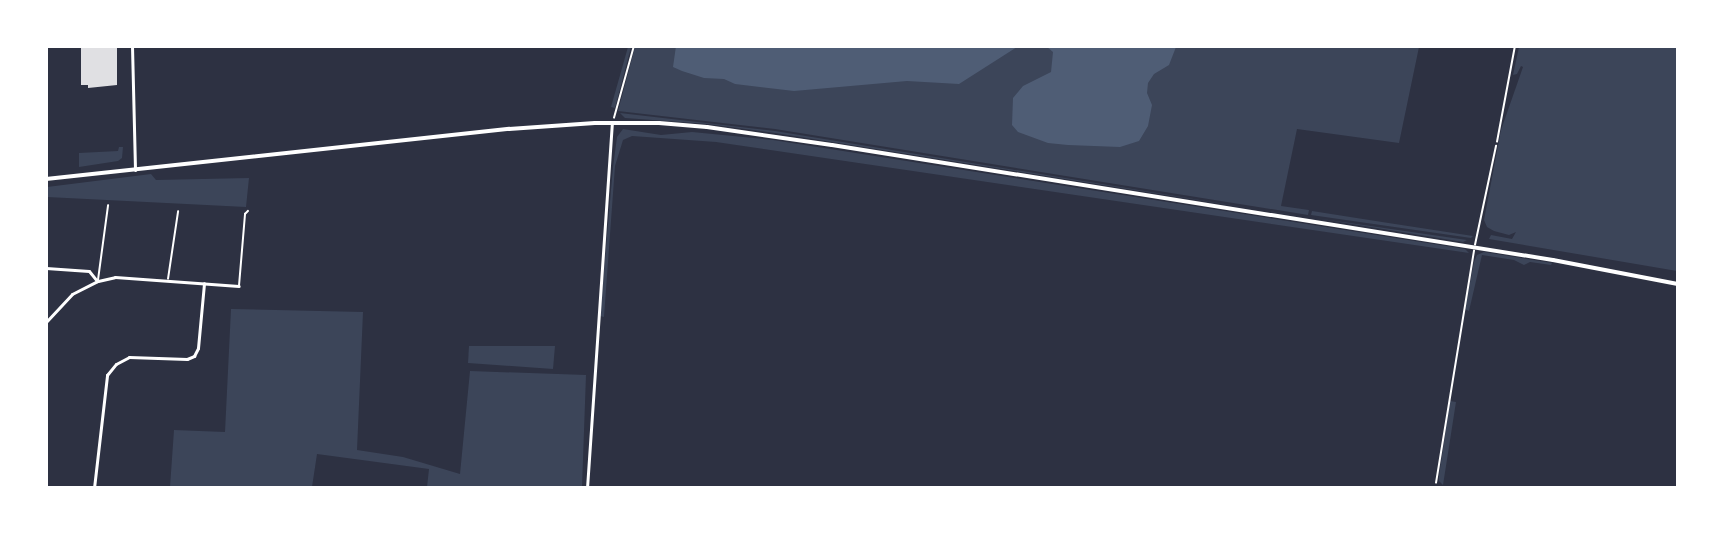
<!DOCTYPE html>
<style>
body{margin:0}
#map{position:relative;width:1724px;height:534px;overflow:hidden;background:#2d3142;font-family:"Varela Round",sans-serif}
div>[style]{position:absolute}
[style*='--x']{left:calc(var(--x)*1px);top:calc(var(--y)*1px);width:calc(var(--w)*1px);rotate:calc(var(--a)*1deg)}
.green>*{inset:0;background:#3c4559}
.water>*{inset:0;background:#4f5d75}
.building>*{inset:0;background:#e0e0e3}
.path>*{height:1.5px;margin:-0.75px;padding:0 0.75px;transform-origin:0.75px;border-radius:0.75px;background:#fff}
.service>*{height:1.5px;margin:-0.75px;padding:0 0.75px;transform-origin:0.75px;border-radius:0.75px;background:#fff}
.minor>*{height:3px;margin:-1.5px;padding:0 1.5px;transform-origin:1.5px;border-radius:1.5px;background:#fff}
.secondary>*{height:4px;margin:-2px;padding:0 2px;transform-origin:2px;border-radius:2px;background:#fff}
span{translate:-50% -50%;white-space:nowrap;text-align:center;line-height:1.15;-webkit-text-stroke:6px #fff;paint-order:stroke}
.frame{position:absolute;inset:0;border:48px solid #fff;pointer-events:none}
</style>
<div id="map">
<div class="green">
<i style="clip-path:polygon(628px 47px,631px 47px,615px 108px,611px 107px)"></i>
<i style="clip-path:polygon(635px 47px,1419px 47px,1399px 143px,1297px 129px,1281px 206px,1309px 210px,1308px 215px,775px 129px,618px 111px)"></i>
<i style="clip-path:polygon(1519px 47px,1677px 47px,1677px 271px,1489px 239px,1491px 235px,1512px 239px,1516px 232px,1509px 235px,1494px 231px,1487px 227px,1484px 220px,1501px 130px,1523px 67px,1521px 66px,1517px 74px,1513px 75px)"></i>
<i style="clip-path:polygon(620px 113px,775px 131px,1305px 217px,775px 133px,708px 124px,625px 118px)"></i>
<i style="clip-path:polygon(623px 129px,661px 135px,692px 132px,773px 140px,1465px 249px,1469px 253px,716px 142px,632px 136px,623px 140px,615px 166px,604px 317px,600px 316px,613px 167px,617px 137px)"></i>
<i style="clip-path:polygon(119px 147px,123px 147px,122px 158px,118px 161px,79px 167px,79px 153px,118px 151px)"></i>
<i style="clip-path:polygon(151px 174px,156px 180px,249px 178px,246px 207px,47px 197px,47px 187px)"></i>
<i style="clip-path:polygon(1312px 211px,1382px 222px,1473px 236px,1471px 238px,1311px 215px)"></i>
<i style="clip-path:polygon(1315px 218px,1467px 240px,1463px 242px)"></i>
<i style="clip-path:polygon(1484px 252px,1552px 263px,1551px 265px,1530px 262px,1524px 265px,1514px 260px,1482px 255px,1469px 311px,1465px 309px,1474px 262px,1477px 255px)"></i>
<i style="clip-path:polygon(231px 309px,363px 312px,357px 450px,403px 457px,460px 474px,470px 371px,586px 375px,582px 487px,427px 487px,429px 469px,317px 454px,312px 487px,170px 487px,174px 430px,225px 432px)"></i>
<i style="clip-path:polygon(469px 346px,555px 346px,553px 369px,468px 363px)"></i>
<i style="clip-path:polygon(1450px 401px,1456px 402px,1443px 485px,1439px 481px,1439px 476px)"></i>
</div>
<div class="water">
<i style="clip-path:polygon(676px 46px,1017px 46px,1017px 47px,959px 84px,907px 81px,794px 91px,735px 84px,724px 79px,704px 78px,682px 71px,673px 67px)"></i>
<i style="clip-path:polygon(1047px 47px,1176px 47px,1169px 65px,1154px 74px,1148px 83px,1147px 93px,1152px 105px,1148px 126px,1139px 141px,1120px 147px,1068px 145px,1048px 143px,1018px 132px,1012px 125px,1013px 98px,1023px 86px,1051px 72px,1053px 52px)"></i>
</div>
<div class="building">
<i style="clip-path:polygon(81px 46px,117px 46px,117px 85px,88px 88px,88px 85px,81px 85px)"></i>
</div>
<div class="path">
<i style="--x:614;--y:118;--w:75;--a:-74.5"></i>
<i style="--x:1497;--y:142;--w:98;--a:-79.4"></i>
<i style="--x:1436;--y:483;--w:235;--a:-80.7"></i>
</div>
<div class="service">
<i style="--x:1475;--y:245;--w:101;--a:-78"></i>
<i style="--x:168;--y:279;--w:68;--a:-81.5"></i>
<i style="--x:98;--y:280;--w:75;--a:-82.3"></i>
<i style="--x:239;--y:286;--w:72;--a:-85.2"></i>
<i style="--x:245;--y:214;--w:4;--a:-45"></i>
</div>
<div class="minor">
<i style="--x:132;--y:46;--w:124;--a:88.6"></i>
<i style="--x:46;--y:268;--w:43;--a:4"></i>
<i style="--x:89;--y:271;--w:13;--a:51"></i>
<i style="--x:46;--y:322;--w:38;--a:-47"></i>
<i style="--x:72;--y:294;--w:29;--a:-27"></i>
<i style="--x:98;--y:281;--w:17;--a:-13"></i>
<i style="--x:115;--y:277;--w:124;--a:4.2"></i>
<i style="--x:94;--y:488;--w:114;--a:-83.4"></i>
<i style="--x:107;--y:375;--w:14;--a:-51"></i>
<i style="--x:116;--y:364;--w:15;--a:-28"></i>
<i style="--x:129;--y:357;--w:58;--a:2"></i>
<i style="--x:187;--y:359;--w:8;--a:-23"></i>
<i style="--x:194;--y:356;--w:9;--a:-63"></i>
<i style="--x:198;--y:348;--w:65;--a:-84.7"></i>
<i style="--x:587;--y:488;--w:366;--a:-86.1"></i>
</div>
<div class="secondary">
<i style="--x:46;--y:179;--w:466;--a:-6.2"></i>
<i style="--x:509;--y:129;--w:86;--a:-4"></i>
<i style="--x:595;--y:123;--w:64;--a:0"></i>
<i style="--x:659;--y:123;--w:48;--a:4.8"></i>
<i style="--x:707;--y:127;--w:126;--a:8.2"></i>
<i style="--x:832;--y:145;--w:730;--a:9.06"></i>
<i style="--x:1553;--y:260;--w:127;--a:10.9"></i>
</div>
<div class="frame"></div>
</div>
